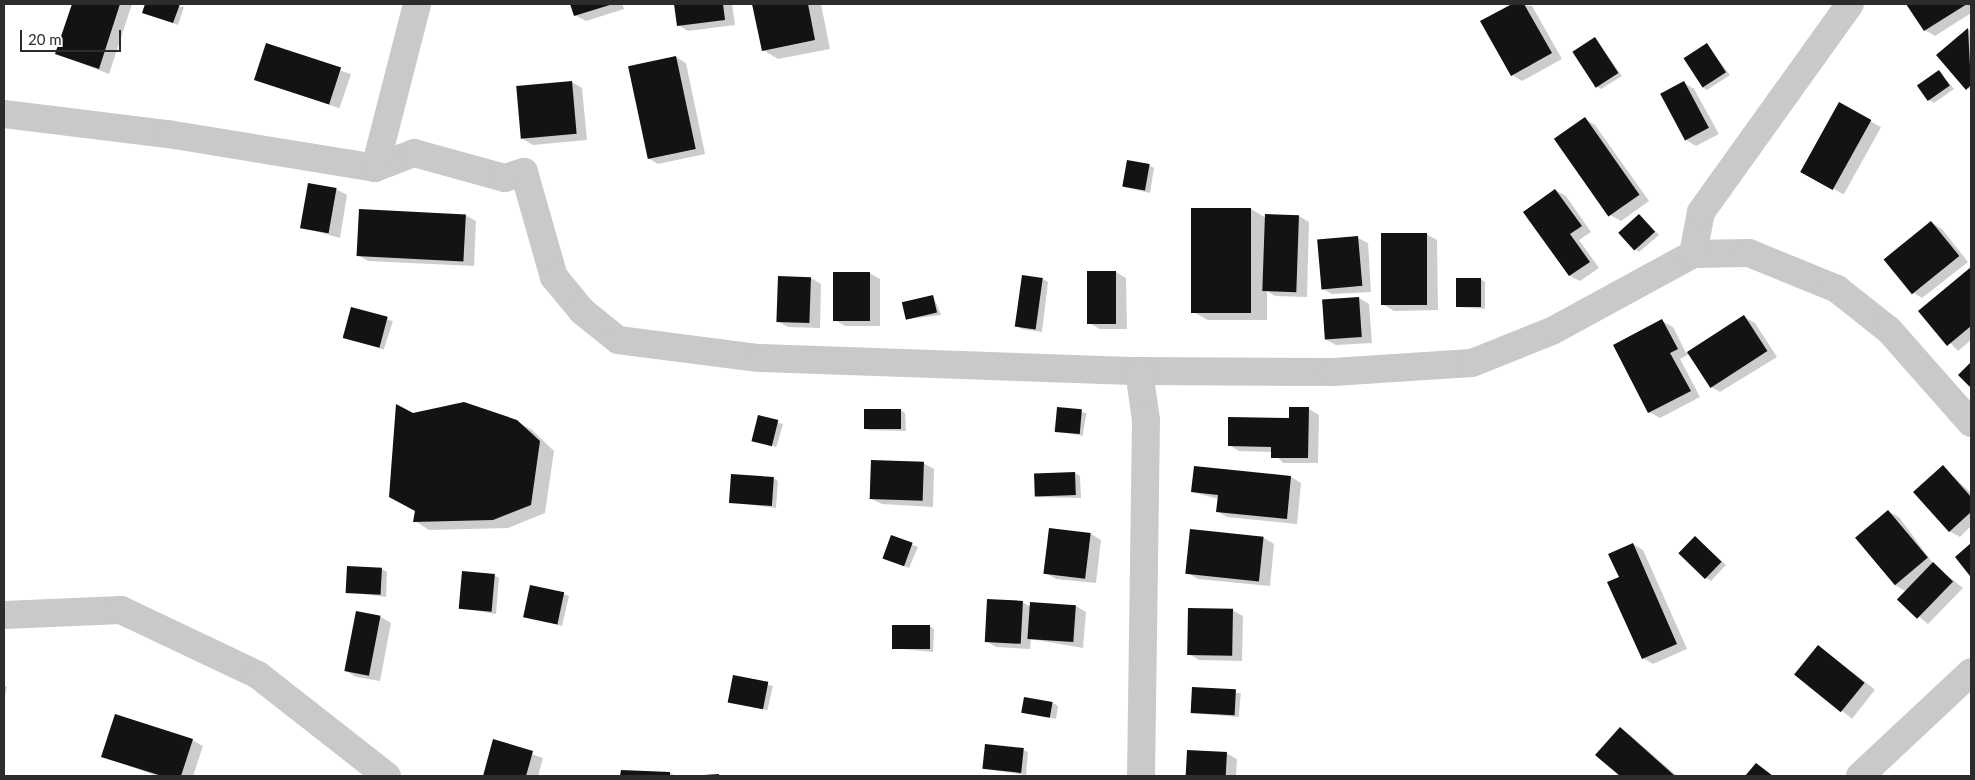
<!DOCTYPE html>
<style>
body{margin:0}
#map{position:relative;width:1975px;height:780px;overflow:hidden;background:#fff;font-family:Lato,sans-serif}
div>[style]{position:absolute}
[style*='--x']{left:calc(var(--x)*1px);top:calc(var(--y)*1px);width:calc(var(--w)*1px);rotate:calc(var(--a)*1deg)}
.shadow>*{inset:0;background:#0003;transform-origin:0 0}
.building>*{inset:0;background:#131313;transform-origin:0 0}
.minor>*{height:28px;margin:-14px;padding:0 14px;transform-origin:14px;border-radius:14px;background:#c9c9c9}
span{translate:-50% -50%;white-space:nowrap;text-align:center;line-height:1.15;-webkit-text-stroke:5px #fff;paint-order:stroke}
.frame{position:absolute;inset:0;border:5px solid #2c2c2c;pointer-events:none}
.scale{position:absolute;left:20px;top:30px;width:101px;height:22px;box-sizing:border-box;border:2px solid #2c2c2c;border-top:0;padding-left:6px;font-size:15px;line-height:18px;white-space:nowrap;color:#2c2c2c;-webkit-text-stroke:4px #fff;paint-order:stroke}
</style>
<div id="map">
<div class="shadow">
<i style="clip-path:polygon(73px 4px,132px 4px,109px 74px,57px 54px)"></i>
<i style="clip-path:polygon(147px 4px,184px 7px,178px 25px,144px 12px)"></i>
<i style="clip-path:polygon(572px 4px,622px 4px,624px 9px,586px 21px,575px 15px)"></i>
<i style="clip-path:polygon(675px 4px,732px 4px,735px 25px,688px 31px,678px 25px)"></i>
<i style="clip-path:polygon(753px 4px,821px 4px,830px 49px,778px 59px,763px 50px)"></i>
<i style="clip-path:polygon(1514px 4px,1532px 6px,1562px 59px,1522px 81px,1512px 75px,1482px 22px)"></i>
<i style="clip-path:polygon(1907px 4px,1971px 4px,1971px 13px,1935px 36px,1925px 30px)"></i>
<i style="clip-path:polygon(1968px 29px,1971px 31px,1971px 91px,1938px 56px)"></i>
<i style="clip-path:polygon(1595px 38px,1622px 76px,1601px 89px,1596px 86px)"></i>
<i style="left:266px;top:45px;width:90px;height:36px;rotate:19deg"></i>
<i style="clip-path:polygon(1707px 45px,1730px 75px,1707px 90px,1702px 87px)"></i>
<i style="clip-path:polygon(676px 57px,686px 63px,705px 154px,658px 164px,648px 158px)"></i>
<i style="clip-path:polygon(1939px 72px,1954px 89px,1934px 103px,1929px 100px)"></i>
<i style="clip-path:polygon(572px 82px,582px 88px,587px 140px,533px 145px,523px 139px)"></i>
<i style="clip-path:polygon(1684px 83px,1694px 89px,1719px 134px,1696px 146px,1686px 140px,1661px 95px)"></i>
<i style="left:1839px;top:104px;width:48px;height:77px;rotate:29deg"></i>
<i style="clip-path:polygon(1585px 119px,1595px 125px,1649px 201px,1621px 221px,1610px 215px)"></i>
<i style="clip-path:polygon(1149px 165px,1154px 168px,1150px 193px,1124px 187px)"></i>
<i style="clip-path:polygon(336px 189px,347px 195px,340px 238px,304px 228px)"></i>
<i style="clip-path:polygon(1555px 190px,1566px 196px,1591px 232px,1579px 240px,1599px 268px,1580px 281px,1570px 276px,1525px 212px)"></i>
<i style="clip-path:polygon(1251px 209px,1266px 218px,1299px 216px,1309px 222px,1307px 297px,1275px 296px,1267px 291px,1267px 320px,1208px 320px,1193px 312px)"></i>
<i style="clip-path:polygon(465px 215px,476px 221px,474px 266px,368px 261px,358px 255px)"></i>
<i style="clip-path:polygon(1640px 215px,1659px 235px,1639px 252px,1635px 249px)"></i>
<i style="clip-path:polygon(1931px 223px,1942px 229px,1968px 262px,1922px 298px,1912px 292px)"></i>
<i style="clip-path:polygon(1426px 234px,1437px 240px,1438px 310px,1394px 311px,1384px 305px)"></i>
<i style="clip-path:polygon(1358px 238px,1368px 243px,1371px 292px,1332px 294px,1321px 288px)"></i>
<i style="clip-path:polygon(1971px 269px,1971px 340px,1958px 351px,1920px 311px)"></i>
<i style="clip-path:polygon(1116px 272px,1126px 278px,1127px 329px,1100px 329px,1089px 323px)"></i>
<i style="clip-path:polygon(869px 273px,880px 279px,880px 326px,845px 326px,835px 320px)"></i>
<i style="clip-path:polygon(779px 277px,811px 278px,821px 284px,820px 328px,788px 327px,777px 321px)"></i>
<i style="clip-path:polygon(1043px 279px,1048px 282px,1042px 332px,1022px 329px,1017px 326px)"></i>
<i style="clip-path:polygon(1480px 279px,1485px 282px,1485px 309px,1458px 307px)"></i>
<i style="clip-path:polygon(933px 296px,941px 315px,908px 319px)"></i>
<i style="clip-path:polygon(1359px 298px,1369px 304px,1372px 343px,1336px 345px,1325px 339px,1323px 301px)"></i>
<i style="left:352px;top:308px;width:43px;height:30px;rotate:18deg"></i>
<i style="clip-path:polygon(1744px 317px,1755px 323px,1777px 357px,1720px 392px,1710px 386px,1689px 354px,1680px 359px,1700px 397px,1660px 418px,1649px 412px,1662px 321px,1673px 327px,1686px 353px)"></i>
<i style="left:1058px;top:408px;width:29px;height:23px;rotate:10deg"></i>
<i style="clip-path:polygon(1290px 408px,1309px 409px,1319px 415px,1318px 463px,1283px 463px,1273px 452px,1239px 451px,1229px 445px,1290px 419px)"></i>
<i style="clip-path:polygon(900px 410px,905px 413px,906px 431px,867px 430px)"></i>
<i style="clip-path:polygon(413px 415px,516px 421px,532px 430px,554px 451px,545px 513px,508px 528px,429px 530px,415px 521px)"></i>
<i style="left:759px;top:417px;width:25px;height:24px;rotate:16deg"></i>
<i style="clip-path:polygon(923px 463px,934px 469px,933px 507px,882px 504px,871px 499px)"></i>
<i style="clip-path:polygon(1195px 467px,1291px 477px,1301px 483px,1297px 524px,1227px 517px,1217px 511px,1219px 499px,1192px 492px)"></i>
<i style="clip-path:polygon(1943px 467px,1971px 493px,1971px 526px,1960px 537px,1949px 531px)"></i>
<i style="clip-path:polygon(1075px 473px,1080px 476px,1081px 498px,1036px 497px)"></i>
<i style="clip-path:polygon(773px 478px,778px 481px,776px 508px,731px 502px)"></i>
<i style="clip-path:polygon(1888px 511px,1899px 517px,1935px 566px,1963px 588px,1928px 624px,1899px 600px,1907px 592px,1895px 585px)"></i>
<i style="clip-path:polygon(1091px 534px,1101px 540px,1096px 583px,1056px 579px,1046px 573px)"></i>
<i style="clip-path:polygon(892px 536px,918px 547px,909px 568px,889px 560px)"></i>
<i style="clip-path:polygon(1695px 537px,1726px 565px,1711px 581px,1706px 578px)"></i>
<i style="clip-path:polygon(1264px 538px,1274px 544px,1270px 586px,1198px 579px,1188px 573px)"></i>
<i style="clip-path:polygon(1633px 544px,1643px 550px,1687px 649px,1653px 664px,1643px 658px)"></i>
<i style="clip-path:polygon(382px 569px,387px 572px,386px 597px,348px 592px)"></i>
<i style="clip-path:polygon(494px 575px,499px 578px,496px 614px,460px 608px)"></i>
<i style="clip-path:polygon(564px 594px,569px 596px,562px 626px,525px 616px)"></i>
<i style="clip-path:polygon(1022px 602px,1031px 607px,1076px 606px,1086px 612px,1083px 648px,1031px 639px,1030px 649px,996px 647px,986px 641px)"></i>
<i style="clip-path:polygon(1232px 610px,1243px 616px,1242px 661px,1199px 660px,1189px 654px)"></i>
<i style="clip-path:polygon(381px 617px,391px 623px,380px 681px,356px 677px,346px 671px)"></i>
<i style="clip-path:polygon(929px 626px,934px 629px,933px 652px,893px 648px)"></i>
<i style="left:1819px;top:646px;width:71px;height:37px;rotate:38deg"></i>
<i style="left:734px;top:677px;width:40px;height:25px;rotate:13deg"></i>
<i style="clip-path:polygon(4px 685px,7px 687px,4px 701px)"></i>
<i style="left:1193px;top:689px;width:48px;height:24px;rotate:5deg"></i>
<i style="clip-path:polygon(1053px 703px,1058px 706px,1056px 719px,1023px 712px)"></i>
<i style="clip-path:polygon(1620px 729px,1630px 735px,1677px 776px,1621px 776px,1597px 755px)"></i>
<i style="clip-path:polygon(192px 740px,203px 746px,193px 776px,157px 776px,102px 756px)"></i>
<i style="clip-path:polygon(494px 741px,543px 758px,538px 776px,484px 776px)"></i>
<i style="clip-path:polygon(1023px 750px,1028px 752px,1026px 775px,984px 769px)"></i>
<i style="clip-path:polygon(1188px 751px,1226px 753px,1237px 759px,1236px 776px,1186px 776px)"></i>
<i style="clip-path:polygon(622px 771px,670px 773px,676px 776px,622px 776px)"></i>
</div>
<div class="building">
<i style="clip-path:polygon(72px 4px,120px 4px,99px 69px,55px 54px)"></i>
<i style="clip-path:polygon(145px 4px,180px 4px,173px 23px,142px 13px)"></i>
<i style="clip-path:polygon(570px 4px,613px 4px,574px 16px)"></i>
<i style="clip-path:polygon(674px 4px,723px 4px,725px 20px,677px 26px)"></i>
<i style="clip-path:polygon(752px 4px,808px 4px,815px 40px,762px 51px)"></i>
<i style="clip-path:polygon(1512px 4px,1524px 4px,1552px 53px,1511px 76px,1480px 21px)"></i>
<i style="clip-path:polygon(1906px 4px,1967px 4px,1924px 31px)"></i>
<i style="clip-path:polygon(1968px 28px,1971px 85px,1966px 90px,1936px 55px)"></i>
<i style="left:1595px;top:37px;width:43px;height:27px;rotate:57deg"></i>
<i style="left:266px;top:43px;width:79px;height:39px;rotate:18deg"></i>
<i style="left:1707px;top:43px;width:35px;height:28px;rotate:57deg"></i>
<i style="left:676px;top:56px;width:95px;height:49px;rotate:78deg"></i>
<i style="left:1939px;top:70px;width:19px;height:27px;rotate:55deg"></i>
<i style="left:572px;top:81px;width:53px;height:56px;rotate:85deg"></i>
<i style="left:1684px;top:81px;width:53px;height:27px;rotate:62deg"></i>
<i style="left:1839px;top:102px;width:37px;height:80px;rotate:29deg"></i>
<i style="left:1585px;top:117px;width:95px;height:38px;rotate:55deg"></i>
<i style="left:1127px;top:160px;width:23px;height:27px;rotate:10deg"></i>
<i style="left:308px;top:183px;width:29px;height:46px;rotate:10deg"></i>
<i style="clip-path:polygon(1555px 189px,1582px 226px,1570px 234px,1590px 262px,1569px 276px,1523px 212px)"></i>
<i style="left:1191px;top:208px;width:60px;height:105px"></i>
<i style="left:359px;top:209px;width:107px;height:47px;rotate:3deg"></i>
<i style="left:1265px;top:214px;width:34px;height:77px;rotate:2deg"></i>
<i style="left:1639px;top:214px;width:24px;height:28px;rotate:48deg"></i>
<i style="left:1931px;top:221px;width:45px;height:61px;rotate:51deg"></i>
<i style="left:1381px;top:233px;width:46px;height:72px"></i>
<i style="left:1358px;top:236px;width:50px;height:41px;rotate:85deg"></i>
<i style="clip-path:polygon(1971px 267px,1971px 326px,1947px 346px,1918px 311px)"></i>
<i style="left:1087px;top:271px;width:29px;height:53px"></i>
<i style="left:833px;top:272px;width:37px;height:49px"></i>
<i style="left:1022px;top:275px;width:21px;height:52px;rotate:8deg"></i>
<i style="left:778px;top:276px;width:33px;height:46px;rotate:2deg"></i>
<i style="left:1456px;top:278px;width:25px;height:29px"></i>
<i style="left:933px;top:295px;width:18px;height:32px;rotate:77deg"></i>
<i style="left:1359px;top:297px;width:40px;height:37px;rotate:86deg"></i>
<i style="left:351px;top:307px;width:38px;height:32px;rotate:15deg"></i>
<i style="left:1744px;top:315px;width:43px;height:68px;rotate:57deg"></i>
<i style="clip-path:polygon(1662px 319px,1678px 349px,1670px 353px,1691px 391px,1648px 413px,1613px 345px)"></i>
<i style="clip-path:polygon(1971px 362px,1971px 388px,1958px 375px)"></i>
<i style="clip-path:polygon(464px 402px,517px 420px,540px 441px,531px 505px,493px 520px,413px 522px,415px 511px,389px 497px,396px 404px,413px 413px)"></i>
<i style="left:1057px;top:407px;width:25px;height:25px;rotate:5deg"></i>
<i style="clip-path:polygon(1289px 407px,1309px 407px,1308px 458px,1271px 458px,1271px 447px,1228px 446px,1228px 417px,1289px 418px)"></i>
<i style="left:901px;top:409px;width:20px;height:37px;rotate:90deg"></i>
<i style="left:758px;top:415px;width:21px;height:27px;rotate:14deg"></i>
<i style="left:871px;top:460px;width:53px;height:39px;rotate:2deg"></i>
<i style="clip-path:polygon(1943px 465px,1971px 497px,1971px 512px,1949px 532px,1913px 492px)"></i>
<i style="clip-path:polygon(1194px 466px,1291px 476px,1287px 519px,1216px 512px,1218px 495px,1191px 492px)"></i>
<i style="left:1075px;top:472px;width:23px;height:41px;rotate:88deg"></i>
<i style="left:731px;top:474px;width:43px;height:29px;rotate:4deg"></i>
<i style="left:1888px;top:510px;width:62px;height:43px;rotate:50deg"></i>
<i style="left:1049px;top:528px;width:42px;height:46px;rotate:7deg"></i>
<i style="left:1190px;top:529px;width:74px;height:45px;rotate:6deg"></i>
<i style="left:891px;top:535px;width:23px;height:25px;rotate:20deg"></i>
<i style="left:1695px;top:536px;width:37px;height:24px;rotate:44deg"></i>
<i style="clip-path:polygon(1633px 543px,1677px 644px,1642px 659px,1607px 582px,1619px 577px,1608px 554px)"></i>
<i style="clip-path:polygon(1971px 543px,1971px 575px,1970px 576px,1955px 557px)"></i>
<i style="left:1933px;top:562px;width:28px;height:52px;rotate:44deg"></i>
<i style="left:347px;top:566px;width:35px;height:27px;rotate:3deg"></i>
<i style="left:462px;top:571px;width:33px;height:38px;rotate:5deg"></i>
<i style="left:530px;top:585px;width:35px;height:33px;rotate:12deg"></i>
<i style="left:987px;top:599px;width:36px;height:43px;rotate:3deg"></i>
<i style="left:1030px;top:602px;width:46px;height:37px;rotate:4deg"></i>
<i style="left:1188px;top:608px;width:45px;height:47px;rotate:1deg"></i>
<i style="left:356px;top:611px;width:25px;height:61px;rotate:11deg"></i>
<i style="left:892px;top:625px;width:38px;height:24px"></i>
<i style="left:1818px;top:645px;width:60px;height:38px;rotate:39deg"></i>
<i style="left:733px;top:675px;width:36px;height:28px;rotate:11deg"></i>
<i style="left:1192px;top:687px;width:44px;height:26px;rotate:3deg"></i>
<i style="left:1024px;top:697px;width:29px;height:16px;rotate:10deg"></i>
<i style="clip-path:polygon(115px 714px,193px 739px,181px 776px,162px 776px,101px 757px)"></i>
<i style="clip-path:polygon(1620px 727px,1675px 776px,1620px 776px,1595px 755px)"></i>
<i style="clip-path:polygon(493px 739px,533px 751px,526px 776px,483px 776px)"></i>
<i style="left:985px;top:744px;width:39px;height:25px;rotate:6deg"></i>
<i style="left:1187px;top:750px;width:40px;height:26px;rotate:3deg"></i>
<i style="clip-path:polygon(1756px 763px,1773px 776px,1745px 776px)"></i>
<i style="clip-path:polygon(621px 770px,670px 772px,670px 776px,620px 776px)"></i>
<i style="clip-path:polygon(719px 774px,719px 776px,704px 776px,704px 775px)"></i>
</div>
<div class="minor">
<i style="--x:4;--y:114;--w:165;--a:7"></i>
<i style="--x:168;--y:134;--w:210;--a:9.3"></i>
<i style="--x:375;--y:168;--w:42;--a:-21"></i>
<i style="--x:414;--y:153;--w:94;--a:15.4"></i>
<i style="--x:505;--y:178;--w:20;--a:-18"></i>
<i style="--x:524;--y:172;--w:109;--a:74.1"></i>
<i style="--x:554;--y:277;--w:44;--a:50.5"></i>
<i style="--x:582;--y:311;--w:46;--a:38.9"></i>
<i style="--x:618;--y:340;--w:142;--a:7.3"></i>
<i style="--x:759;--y:358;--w:380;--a:2"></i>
<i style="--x:1139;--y:371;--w:194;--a:0.3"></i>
<i style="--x:1333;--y:372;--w:139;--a:-3.7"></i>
<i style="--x:1472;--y:363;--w:86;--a:-21.8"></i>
<i style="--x:1552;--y:331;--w:161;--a:-28.6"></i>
<i style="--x:1693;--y:254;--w:56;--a:-1"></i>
<i style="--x:1749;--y:253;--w:95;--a:22.2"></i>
<i style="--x:1837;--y:289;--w:66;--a:38.3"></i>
<i style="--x:1889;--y:330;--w:124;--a:48.6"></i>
<i style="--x:375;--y:168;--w:169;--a:-75.6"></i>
<i style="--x:1693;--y:254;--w:43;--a:-79.2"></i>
<i style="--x:1701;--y:212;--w:256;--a:-54.4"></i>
<i style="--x:1139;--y:371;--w:49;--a:81.9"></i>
<i style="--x:1146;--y:420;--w:356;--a:90.8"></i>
<i style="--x:4;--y:615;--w:117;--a:-2.4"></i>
<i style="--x:121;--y:610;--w:152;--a:25.4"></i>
<i style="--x:258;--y:675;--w:164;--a:38.1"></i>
<i style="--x:1860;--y:776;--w:152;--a:-43.1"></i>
</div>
<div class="frame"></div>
<div class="scale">20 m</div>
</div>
